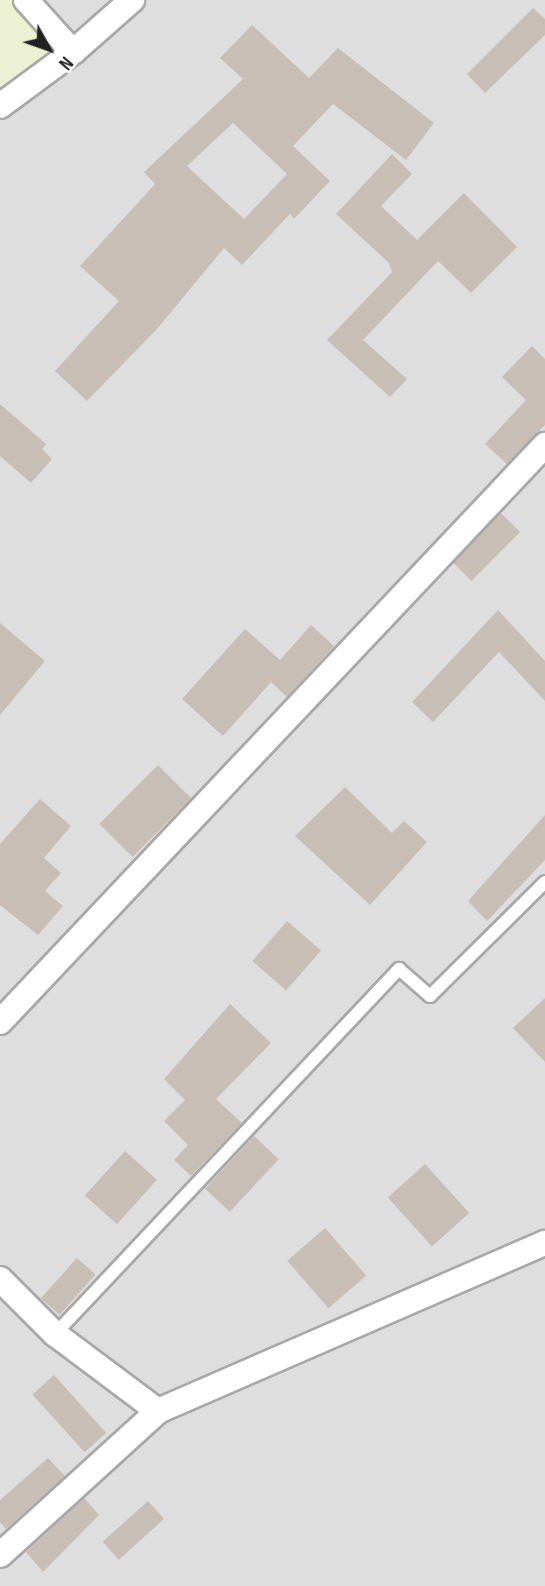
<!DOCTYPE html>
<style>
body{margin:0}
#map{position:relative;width:545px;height:1586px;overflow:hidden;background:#f2f0e7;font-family:"Sofia Sans Condensed",sans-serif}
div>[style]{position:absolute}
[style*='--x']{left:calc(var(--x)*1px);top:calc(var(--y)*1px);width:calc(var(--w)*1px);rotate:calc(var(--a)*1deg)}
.residential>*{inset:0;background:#dfdede}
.farmland>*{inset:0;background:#ebf1d2}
.building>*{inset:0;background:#c7bfb6;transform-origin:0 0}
.roads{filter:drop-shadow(2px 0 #a8a8a8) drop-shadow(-2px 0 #a8a8a8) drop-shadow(0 2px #a8a8a8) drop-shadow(0 -2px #a8a8a8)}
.service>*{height:12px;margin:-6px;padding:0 6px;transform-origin:6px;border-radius:6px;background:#fff}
.minor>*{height:24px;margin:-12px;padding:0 12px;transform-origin:12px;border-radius:12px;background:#fff}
span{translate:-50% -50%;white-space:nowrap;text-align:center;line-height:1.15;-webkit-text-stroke:5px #fff;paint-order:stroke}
.north{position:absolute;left:14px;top:14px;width:70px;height:70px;-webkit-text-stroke:5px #fff;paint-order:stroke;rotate:130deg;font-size:19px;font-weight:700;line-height:28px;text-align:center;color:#212121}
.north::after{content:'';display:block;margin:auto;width:24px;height:32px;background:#212121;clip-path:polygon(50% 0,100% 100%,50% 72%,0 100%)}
</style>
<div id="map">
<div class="residential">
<i style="clip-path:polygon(26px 0,545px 0,545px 1586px,0 1586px,0 106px)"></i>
</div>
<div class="farmland">
<i style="clip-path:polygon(0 0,26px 0,73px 52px,0 106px)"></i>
</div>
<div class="building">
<i style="clip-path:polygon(533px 8px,545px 19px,545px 35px,485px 93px,467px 74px)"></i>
<i style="clip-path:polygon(evenodd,252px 25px,309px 78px,338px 48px,434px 123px,406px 160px,333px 104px,293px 146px,330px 181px,294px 219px,290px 214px,242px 265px,224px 248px,157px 329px,87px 401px,55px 371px,119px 301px,80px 266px,155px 184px,144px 172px,243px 79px,220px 58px,252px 25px,233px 123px,287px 174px,244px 219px,187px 166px,233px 123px)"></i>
<i style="clip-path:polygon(392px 154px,412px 174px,381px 206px,417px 240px,464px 193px,517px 247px,471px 293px,438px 261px,363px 340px,407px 379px,390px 397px,327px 340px,392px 272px,389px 263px,336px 214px)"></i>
<i style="clip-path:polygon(532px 346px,545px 359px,545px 425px,507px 464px,485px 444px,526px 400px,502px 377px)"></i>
<i style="clip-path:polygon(0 404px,46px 444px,42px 449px,52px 459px,31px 483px,0 456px)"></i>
<i style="left:501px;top:513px;width:27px;height:69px;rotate:45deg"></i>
<i style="clip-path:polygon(498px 610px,545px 661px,545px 701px,499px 652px,433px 722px,412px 702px)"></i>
<i style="clip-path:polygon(0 623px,45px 661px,0 715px)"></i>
<i style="clip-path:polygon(311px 625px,334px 646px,287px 697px,271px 682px,223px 736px,182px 699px,245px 629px,280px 660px)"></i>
<i style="left:158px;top:765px;width:47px;height:83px;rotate:45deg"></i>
<i style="clip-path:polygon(345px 787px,392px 833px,404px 821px,427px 842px,370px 905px,295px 836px)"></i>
<i style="clip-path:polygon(40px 799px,71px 826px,44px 858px,61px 873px,45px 891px,63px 906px,38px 935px,0 905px,0 844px)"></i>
<i style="clip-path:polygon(545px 815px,545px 860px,487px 921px,468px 901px)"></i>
<i style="left:287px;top:921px;width:45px;height:53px;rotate:41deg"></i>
<i style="clip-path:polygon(545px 998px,545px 1062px,513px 1028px)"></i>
<i style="clip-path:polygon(230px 1004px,271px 1043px,216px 1099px,242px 1123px,191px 1176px,174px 1160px,188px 1145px,164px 1121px,185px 1100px,164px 1079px)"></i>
<i style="left:254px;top:1136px;width:34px;height:72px;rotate:43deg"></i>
<i style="left:125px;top:1151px;width:43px;height:60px;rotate:42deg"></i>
<i style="left:425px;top:1164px;width:66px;height:50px;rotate:48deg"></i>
<i style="left:325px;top:1228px;width:63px;height:50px;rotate:49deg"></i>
<i style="left:77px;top:1258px;width:25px;height:54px;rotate:42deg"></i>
<i style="left:54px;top:1375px;width:78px;height:29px;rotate:48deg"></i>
<i style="clip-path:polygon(48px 1458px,65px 1476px,6px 1529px,0 1522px,0 1500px)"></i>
<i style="clip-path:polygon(84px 1498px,99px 1515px,43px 1572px,26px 1552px)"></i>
<i style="left:148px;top:1501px;width:24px;height:61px;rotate:48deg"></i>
</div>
<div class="roads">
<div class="service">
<i style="--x:55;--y:1334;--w:502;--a:-46.7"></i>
<i style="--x:399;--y:969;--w:41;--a:41.1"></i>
<i style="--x:430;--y:996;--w:162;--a:-44.7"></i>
</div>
<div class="minor">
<i style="--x:26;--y:0;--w:70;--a:47.9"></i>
<i style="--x:0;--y:106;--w:91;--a:-36.5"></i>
<i style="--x:73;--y:52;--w:79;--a:-41.4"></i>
<i style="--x:0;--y:1022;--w:794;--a:-46.63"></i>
<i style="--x:0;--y:1279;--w:78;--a:45"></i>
<i style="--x:55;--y:1334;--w:129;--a:36.8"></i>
<i style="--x:0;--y:1555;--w:214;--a:-42.3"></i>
<i style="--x:158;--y:1411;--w:422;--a:-23.5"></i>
</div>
</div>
<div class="north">N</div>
</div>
